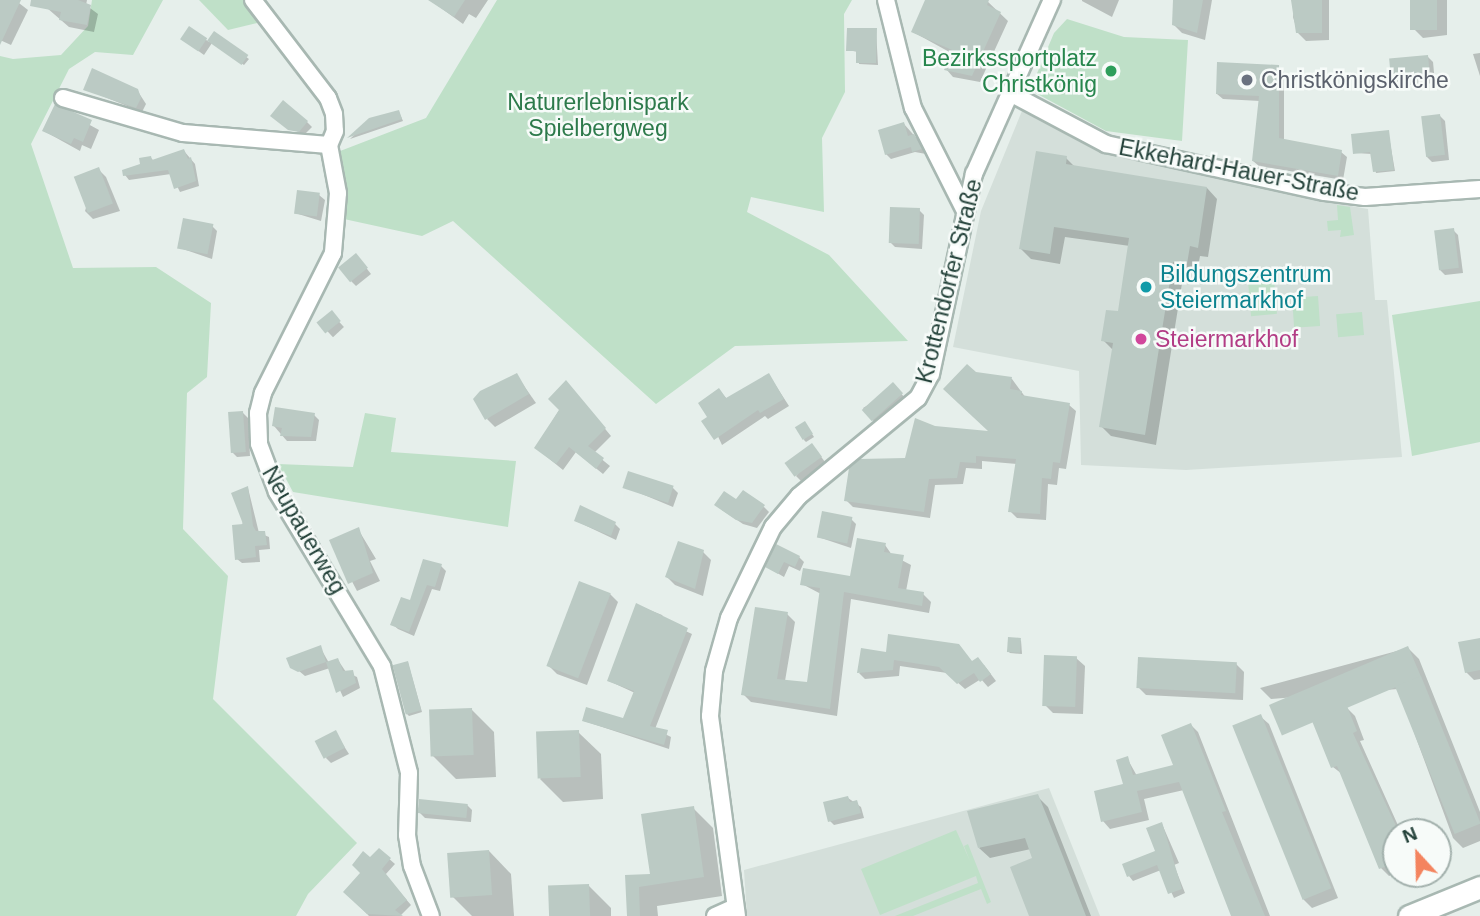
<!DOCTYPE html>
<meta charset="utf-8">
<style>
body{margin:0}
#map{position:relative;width:1480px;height:916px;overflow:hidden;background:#e6efeb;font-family:Arial,sans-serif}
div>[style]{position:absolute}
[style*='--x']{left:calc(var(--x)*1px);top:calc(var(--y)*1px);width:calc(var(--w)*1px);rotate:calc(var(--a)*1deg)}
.built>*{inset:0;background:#d4dfda}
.green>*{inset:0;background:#bfe0c8;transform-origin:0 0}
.shadow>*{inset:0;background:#0003;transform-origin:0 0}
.building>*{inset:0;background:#bbcac4;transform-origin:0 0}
.roads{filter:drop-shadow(2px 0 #a8b8b2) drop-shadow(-2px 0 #a8b8b2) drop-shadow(0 2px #a8b8b2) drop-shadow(0 -2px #a8b8b2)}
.street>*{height:16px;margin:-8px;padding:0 8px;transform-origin:8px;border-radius:8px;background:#fff}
.secondary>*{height:21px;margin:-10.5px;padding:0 10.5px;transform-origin:10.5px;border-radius:10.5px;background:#fff}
.dots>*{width:19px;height:19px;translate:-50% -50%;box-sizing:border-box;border:4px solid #f7fbf9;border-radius:50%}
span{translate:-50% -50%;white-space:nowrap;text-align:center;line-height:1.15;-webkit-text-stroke:5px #f7fbf9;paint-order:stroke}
.leisure-label{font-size:23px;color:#27864d}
.right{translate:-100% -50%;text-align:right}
.worship-label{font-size:23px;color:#5b616d}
.left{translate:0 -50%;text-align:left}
.park-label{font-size:23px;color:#2d7a4b}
.street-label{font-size:23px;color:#24423a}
.culture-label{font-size:23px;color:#0d838f}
.hotel-label{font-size:23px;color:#b23c85}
.north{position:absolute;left:1382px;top:818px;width:70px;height:70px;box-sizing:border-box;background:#f7fbf9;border:2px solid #a3b1ad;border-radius:50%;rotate:338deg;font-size:19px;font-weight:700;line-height:28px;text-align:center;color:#24423a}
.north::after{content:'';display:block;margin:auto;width:24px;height:32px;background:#f4845f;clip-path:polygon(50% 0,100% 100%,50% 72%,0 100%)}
</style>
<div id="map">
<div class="built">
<i style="clip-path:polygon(1024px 106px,1106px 144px,1349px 195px,1351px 206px,1368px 209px,1375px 300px,1387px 300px,1402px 457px,1186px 470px,1081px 465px,1079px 371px,953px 347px,981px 211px)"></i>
<i style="clip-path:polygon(1049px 788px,1100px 916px,747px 916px,744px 870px)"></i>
</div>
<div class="green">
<i style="clip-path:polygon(92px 0,163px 0,133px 55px,95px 52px,69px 69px,31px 144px,73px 268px,156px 267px,211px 303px,207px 377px,187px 393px,183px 529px,228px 576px,213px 699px,357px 843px,308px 894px,296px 916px,0 916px,0 56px,13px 59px,61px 55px,88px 26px)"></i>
<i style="clip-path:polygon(199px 0,255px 0,266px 21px,228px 30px)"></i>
<i style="clip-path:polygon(497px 0,852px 0,844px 14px,845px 92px,822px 138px,824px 212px,751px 197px,747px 212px,829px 255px,908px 341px,735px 346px,656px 404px,453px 221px,422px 236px,344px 219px,335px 153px,426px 118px)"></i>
<i style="clip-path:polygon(1067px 19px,1124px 37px,1188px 40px,1182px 141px,1106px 131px,1030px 90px,1054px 33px)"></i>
<i style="clip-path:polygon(1337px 205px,1350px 207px,1354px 235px,1340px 237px,1341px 230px,1328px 231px,1327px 221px,1338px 220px)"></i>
<i style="left:1274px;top:280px;width:34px;height:26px;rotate:85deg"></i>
<i style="left:1318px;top:296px;width:30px;height:26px;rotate:86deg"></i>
<i style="clip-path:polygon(1480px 301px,1480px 442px,1412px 456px,1392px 315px)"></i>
<i style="left:1362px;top:312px;width:23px;height:26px;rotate:85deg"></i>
<i style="clip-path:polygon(365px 413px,396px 418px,391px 452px,516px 461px,508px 527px,293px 492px,278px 464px,353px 467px)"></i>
<i style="clip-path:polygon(956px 830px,970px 861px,964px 846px,968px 844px,991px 902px,987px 904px,981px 889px,913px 916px,895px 916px,978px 883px,976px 876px,880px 915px,861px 869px)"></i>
</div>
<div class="shadow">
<i style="clip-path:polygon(0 0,15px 0,28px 10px,11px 45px,0 40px)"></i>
<i style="clip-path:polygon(48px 0,87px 0,86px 5px,98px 14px,94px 32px,69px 27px,47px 8px)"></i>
<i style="clip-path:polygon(430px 0,488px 0,476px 18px,469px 14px,463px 24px)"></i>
<i style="clip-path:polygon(927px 0,986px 0,1008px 21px,980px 82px,953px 77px,946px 69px,953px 54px,913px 32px)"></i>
<i style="clip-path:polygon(1119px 0,1112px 17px,1082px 1px,1082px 0)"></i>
<i style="clip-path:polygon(1176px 0,1212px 0,1205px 40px,1182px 33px,1174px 25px)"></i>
<i style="clip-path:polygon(1295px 0,1329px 0,1329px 40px,1306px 41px,1298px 33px,1293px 17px)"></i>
<i style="clip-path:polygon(1412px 0,1447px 0,1447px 35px,1423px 38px,1414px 29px)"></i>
<i style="clip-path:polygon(189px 28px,209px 42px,214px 34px,249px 59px,244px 65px,212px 43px,204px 55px,182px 39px)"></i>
<i style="clip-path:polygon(876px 30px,878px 65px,859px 64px,858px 52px,848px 50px)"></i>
<i style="clip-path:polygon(1480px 53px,1480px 76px,1473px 54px)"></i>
<i style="clip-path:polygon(1428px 57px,1433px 62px,1435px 83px,1398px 86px,1393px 81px)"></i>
<i style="clip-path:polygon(1278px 67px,1284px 72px,1284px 141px,1341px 152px,1347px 157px,1343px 180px,1259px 166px,1253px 161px,1260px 101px,1223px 99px,1217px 94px)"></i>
<i style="clip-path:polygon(85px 89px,137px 90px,146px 104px,142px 112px)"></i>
<i style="clip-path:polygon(55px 106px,99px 130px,91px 149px,82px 145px,80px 151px,44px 131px)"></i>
<i style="clip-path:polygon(399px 112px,403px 121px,350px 139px,370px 120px)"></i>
<i style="clip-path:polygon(1440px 116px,1445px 121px,1449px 160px,1432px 162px,1427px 157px)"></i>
<i style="clip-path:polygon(277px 120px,307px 122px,312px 127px,304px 135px)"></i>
<i style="clip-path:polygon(904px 124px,919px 141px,926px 154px,915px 152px,891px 159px,886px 154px)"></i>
<i style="clip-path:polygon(1388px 131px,1395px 171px,1376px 173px,1372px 154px,1355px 153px)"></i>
<i style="clip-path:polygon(184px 151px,195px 164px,199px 186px,180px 192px,171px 174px,129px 180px,125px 175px,151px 158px,154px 161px)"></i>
<i style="clip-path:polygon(1066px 158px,1075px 167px,1207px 188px,1217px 199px,1208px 257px,1200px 256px,1197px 273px,1184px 271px,1156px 445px,1111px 436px,1101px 426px,1113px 350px,1103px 340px,1120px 313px,1130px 246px,1065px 237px,1060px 264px,1031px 259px,1021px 249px)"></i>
<i style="clip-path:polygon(98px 169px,106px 177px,120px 211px,93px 219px,85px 211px)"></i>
<i style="clip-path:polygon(319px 195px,325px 200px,321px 221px,295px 213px)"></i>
<i style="clip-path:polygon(919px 210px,924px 215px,922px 249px,895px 247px,890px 242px)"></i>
<i style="clip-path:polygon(212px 226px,217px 231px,212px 259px,180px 248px)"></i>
<i style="clip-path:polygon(1453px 230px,1458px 235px,1463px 273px,1445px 275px,1440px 270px)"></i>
<i style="clip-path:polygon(360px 260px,371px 274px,356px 286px,351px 281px)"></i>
<i style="left:331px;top:313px;width:19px;height:15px;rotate:47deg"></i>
<i style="clip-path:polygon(975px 374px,1012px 379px,1026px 398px,1069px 405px,1076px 411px,1066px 469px,1059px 468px,1057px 485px,1048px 484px,1046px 520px,1017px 518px,1010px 511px,1017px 464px,982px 461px,982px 469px,966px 468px,963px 484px,935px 485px,930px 518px,853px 507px,846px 500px,906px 459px,935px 428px,992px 433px)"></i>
<i style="clip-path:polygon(769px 375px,789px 406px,768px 419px,765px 416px,722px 445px,709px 417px,719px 390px,727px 399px)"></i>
<i style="clip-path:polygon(517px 376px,536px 403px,495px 427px,487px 419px)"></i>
<i style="clip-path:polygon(572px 389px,611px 436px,594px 453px,610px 466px,603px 474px,576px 452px,563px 470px,536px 448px)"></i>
<i style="clip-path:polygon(897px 389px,906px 399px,876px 424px,863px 408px)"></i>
<i style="clip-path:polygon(243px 413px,248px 418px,250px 456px,237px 457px,232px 452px)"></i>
<i style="clip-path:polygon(314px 415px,319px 420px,316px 441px,287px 441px,274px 426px)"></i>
<i style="clip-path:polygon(807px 426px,814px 437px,806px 442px,804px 440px)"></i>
<i style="clip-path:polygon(816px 450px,825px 462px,801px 481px,796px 476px)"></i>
<i style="clip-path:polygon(625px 487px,673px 488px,678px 493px,673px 507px)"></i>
<i style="clip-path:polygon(248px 488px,259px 533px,269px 537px,270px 549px,259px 550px,260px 562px,242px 563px,237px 559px)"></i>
<i style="clip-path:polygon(764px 507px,769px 512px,757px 528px,743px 524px,722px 510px)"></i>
<i style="clip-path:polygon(851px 519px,856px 524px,851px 548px,818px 537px)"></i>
<i style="clip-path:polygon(576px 521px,615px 524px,620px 529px,616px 540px)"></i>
<i style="clip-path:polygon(358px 529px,376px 559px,370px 561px,380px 581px,357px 591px,331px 541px)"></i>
<i style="clip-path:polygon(885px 545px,892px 555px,911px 565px,906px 591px,923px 594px,931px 602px,929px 613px,851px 599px,837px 716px,751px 702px,743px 694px,787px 614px,795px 622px,785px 681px,809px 683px,821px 594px,802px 584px,851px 578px)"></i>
<i style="clip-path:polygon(703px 552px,711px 560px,703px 596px,675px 585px,667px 577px)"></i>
<i style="clip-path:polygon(799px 557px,804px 562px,800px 571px,789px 566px,784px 577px,767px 567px)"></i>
<i style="clip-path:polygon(441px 566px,446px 571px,440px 591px,432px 589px,414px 636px,398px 629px,392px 624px)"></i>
<i style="clip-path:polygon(610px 594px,618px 602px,587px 685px,557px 674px,549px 666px)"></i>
<i style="clip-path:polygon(637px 605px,662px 615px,666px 622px,692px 634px,655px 729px,671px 737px,669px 749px,584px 721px,624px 720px,635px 693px,609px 681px)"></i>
<i style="clip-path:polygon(1021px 640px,1022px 654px,1010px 653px,1008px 651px)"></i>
<i style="clip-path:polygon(1480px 640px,1480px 679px,1474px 680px,1466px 672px)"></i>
<i style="clip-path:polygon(320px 647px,329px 663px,338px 660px,346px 672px,357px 677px,360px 688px,343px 697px,330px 668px,305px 676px,299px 671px)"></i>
<i style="clip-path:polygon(1408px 648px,1419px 659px,1480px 812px,1480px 841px,1463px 848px,1453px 838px,1398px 689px,1271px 699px,1260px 688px)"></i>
<i style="clip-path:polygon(888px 654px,984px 665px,996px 681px,988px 687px,981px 679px,965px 689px,947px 673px,900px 666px,899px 676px,865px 679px,859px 673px)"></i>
<i style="clip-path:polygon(1076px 658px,1085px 666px,1083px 714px,1053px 713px,1045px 705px)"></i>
<i style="clip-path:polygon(408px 663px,422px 712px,409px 716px,407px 714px)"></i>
<i style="clip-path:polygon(1236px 664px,1244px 672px,1243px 700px,1146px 695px,1138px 687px)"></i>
<i style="clip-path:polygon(1347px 708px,1355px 716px,1364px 740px,1360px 741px,1401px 832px,1396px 832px,1396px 873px,1389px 876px,1381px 868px,1342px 774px,1333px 767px)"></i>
<i style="clip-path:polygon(471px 709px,494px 732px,496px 777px,456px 779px,433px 756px)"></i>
<i style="clip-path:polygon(1261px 717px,1269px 724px,1338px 898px,1312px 908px,1304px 900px)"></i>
<i style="clip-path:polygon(1191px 725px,1198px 732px,1270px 916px,1233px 916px,1184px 790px,1144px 799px,1149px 820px,1110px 829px,1103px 821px,1125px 786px,1127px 758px,1137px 776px,1175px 767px)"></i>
<i style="clip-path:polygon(335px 732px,349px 754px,331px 763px,326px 758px)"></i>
<i style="clip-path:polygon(578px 732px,601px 754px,603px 799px,563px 802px,540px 779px)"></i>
<i style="clip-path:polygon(1037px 796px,1048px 807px,1091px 916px,1031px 916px,1035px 859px,1031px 849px,990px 858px,979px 848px)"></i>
<i style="clip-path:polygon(848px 798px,861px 807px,864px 818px,834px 825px,830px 821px)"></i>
<i style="clip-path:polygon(467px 805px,472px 810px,471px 822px,425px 818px,420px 813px)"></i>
<i style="clip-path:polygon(693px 808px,713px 828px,722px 896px,657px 906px,658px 916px,628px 916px,626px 877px,652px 875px)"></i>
<i style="clip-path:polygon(1162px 824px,1179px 863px,1174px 865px,1185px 893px,1174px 898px,1161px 870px,1133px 881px,1129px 876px,1157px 852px)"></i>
<i style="clip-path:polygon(379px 850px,395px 864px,385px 875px,411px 905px,400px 916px,369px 916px,346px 892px)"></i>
<i style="clip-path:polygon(489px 851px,511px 874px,514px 916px,472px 916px,453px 897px)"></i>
<i style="clip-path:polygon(588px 885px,611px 908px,611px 916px,551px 916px)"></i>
</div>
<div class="building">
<i style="clip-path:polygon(0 0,21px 0,0 45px)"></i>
<i style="clip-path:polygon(31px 0,78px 0,91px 5px,87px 25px,59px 20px,61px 12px,30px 6px)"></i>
<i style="clip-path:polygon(428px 0,465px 0,454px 17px)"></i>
<i style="clip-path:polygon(925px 0,989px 0,987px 5px,1001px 12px,972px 76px,944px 70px,952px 50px,911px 32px)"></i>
<i style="clip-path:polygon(1173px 0,1203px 0,1197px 33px,1172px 25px)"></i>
<i style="clip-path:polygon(1291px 0,1322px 0,1322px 33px,1296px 33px)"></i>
<i style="left:1410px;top:0;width:27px;height:30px"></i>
<i style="left:189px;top:26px;width:22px;height:16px;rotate:34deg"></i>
<i style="clip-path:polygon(847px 28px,877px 28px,876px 63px,856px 63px,856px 51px,846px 51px)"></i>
<i style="left:214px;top:31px;width:42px;height:12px;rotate:35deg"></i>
<i style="left:1428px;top:55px;width:23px;height:39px;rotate:85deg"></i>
<i style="clip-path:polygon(1217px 62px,1279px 65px,1279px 138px,1342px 150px,1338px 176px,1252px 161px,1259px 96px,1216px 94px)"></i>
<i style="clip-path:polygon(92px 68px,138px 89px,141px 98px,136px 108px,83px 90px)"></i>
<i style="clip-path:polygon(283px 100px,308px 121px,299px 132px,288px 130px,270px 116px)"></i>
<i style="clip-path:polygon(55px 104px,92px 120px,83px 142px,74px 138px,71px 144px,42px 131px)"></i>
<i style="clip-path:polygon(399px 110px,402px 119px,347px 138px,369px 118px)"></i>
<i style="left:1440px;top:114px;width:41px;height:19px;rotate:83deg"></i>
<i style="clip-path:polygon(904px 122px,908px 136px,914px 134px,922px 149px,912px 152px,911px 147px,885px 155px,878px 130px)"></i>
<i style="clip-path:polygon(1389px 130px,1394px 170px,1373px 172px,1370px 152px,1353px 154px,1351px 134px)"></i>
<i style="clip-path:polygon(184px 149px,188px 159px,191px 157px,196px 181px,174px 189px,168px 170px,123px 176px,122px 170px,140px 164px,139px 158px,151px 156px,152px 160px)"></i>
<i style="clip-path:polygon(1036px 151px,1067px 156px,1066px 164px,1207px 187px,1198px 248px,1190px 246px,1187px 264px,1173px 262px,1145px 435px,1099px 427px,1113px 343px,1101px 341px,1106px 310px,1118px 311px,1129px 238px,1054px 227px,1050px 254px,1019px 249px)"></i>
<i style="left:99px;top:167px;width:39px;height:27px;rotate:69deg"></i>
<i style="left:297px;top:190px;width:23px;height:24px;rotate:7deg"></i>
<i style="left:890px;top:207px;width:30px;height:36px;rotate:2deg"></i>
<i style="left:183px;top:218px;width:31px;height:31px;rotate:11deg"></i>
<i style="left:1454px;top:228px;width:40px;height:20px;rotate:83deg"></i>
<i style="left:356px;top:253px;width:19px;height:23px;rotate:51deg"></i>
<i style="left:332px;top:310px;width:14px;height:20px;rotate:51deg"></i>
<i style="clip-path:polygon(967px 364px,976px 372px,1012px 377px,1010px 389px,1022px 391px,1021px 395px,1070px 403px,1060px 463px,1053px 462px,1051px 479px,1042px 478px,1040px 514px,1008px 512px,1016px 459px,976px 456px,976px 463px,960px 462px,957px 478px,929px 479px,924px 512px,844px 501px,849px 468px,860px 459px,905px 458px,915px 418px,935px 426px,988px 431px,943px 389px)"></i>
<i style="clip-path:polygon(517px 373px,529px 394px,485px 420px,473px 399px,480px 391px)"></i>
<i style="clip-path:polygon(769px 373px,784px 399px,760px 413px,758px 410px,714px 440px,701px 421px,707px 417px,698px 403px,719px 388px,726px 398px)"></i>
<i style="clip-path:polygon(566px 380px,606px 428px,588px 446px,604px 458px,596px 469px,569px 447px,556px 464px,534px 448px,559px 410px,548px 399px)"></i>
<i style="left:893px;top:382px;width:15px;height:42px;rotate:48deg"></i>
<i style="clip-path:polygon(275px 407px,315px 413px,311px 437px,280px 436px,282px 428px,272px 426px)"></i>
<i style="left:243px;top:411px;width:41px;height:15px;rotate:86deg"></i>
<i style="left:805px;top:421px;width:15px;height:12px;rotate:58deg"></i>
<i style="left:812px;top:443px;width:17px;height:34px;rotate:54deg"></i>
<i style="left:628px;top:471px;width:48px;height:18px;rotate:18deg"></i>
<i style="clip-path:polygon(248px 486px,253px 526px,256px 531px,265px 531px,267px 545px,255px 546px,256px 557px,235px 560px,232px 525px,243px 524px,231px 493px)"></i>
<i style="clip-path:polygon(743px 490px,765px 505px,752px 523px,736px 520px,714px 505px,724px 491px,736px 499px)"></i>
<i style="clip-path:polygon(580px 505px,616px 522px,611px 536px,574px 521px)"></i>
<i style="left:822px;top:511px;width:31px;height:27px;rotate:11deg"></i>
<i style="clip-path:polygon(359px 527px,373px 573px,348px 584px,329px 540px)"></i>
<i style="clip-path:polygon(857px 538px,886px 543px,884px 552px,904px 555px,898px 588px,924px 592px,922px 606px,844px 592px,830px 709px,741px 695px,755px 607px,788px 612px,777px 679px,807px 682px,820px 588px,800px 585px,803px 568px,850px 576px)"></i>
<i style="clip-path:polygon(678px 541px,704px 550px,695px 589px,665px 577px)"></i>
<i style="clip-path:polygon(776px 544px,800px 556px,795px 567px,784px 562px,778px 574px,765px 567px)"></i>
<i style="clip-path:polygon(423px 559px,442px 564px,435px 587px,427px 585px,409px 632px,390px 625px,401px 597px,410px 600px)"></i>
<i style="left:579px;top:581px;width:34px;height:91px;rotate:21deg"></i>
<i style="clip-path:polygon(636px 603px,688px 628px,650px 726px,668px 730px,664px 745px,582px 721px,586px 707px,623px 718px,634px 691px,607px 681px)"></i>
<i style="clip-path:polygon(888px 634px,959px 644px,972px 661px,978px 657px,991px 674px,980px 682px,974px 673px,957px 684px,939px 667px,894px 660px,893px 670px,857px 673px,861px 648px,886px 652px)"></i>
<i style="left:1008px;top:637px;width:13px;height:15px;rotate:4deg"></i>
<i style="clip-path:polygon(1480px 638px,1480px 670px,1465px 673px,1458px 642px)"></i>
<i style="clip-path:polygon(321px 645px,326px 662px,298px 672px,290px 668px,286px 658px)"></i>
<i style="left:1408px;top:646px;width:33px;height:151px;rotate:67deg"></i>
<i style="left:1044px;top:655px;width:33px;height:51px;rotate:2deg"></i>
<i style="left:1138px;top:657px;width:99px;height:31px;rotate:3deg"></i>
<i style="clip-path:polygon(338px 658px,343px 671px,353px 670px,356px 683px,336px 693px,326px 662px)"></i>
<i style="left:408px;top:661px;width:51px;height:16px;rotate:75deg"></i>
<i style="left:1421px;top:676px;width:159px;height:28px;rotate:68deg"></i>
<i style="clip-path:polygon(1347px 706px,1357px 731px,1353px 733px,1396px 826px,1396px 863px,1379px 869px,1337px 766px,1331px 768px,1312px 721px)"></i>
<i style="left:472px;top:708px;width:47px;height:43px;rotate:88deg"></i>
<i style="left:1261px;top:714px;width:188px;height:31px;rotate:68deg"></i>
<i style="clip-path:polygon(1191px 723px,1226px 811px,1222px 812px,1265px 916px,1231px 916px,1179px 782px,1137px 791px,1142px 812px,1101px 822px,1094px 791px,1123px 784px,1116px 760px,1128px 756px,1133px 775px,1173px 765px,1161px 735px)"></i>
<i style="left:336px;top:730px;width:20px;height:24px;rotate:63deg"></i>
<i style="left:579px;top:730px;width:47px;height:43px;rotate:88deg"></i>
<i style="clip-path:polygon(1038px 794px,1062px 854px,1086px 916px,1029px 916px,1010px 867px,1032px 858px,1025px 838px,978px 848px,967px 811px)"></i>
<i style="clip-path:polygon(848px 796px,850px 802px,857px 800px,861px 813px,828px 822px,823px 802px)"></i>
<i style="left:419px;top:799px;width:49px;height:14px;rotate:6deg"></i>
<i style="clip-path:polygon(694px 806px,704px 877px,639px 887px,640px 916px,627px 916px,625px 875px,650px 874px,641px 814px)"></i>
<i style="clip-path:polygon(1162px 822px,1182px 889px,1168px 894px,1157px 865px,1127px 877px,1122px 864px,1155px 851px,1146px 828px)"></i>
<i style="clip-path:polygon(379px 848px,391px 858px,382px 869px,407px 900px,395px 910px,403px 916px,367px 914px,343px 892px,360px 873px,352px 865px,363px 851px,370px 857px)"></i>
<i style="left:489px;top:850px;width:45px;height:42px;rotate:86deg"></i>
<i style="left:589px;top:884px;width:32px;height:41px;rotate:88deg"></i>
</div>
<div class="roads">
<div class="street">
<i style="--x:253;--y:0;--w:123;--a:52.6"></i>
<i style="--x:328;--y:98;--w:17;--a:69"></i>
<i style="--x:334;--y:114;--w:17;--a:87"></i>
<i style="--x:335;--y:131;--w:15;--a:113"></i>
<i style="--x:329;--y:145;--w:49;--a:79.4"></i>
<i style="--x:338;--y:193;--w:60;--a:94.8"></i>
<i style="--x:333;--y:253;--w:157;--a:116.6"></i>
<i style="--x:263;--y:393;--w:21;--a:104"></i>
<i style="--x:258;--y:413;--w:31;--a:88"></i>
<i style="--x:259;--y:444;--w:51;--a:69.4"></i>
<i style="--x:277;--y:492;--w:203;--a:58.9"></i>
<i style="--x:382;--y:666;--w:110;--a:75.8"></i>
<i style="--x:409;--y:773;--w:62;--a:91.8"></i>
<i style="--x:407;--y:835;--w:31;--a:81"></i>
<i style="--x:412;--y:866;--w:53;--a:69.2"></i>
<i style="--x:886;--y:0;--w:111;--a:76"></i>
<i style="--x:913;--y:108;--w:113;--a:63.2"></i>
<i style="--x:1010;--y:93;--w:109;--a:28"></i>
<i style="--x:1106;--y:144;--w:224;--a:12.4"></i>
<i style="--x:1325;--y:192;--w:40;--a:7.1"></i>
<i style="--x:1365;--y:197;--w:115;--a:-4"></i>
<i style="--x:63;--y:98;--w:125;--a:16.3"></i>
<i style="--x:183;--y:133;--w:146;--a:4.7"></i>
<i style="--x:715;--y:916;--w:22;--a:-24"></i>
<i style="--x:737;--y:916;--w:202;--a:-97.7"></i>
<i style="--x:710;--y:716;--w:45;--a:-84.9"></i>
<i style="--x:714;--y:671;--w:55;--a:-74.2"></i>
<i style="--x:729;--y:618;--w:101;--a:-64.2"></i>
<i style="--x:773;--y:527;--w:40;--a:-50"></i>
<i style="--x:799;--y:496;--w:154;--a:-39.5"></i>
<i style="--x:918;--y:398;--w:27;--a:-62"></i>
<i style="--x:931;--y:374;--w:205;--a:-77.9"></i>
<i style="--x:974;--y:174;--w:191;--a:-65.9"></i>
</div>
<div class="secondary">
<i style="--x:1409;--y:916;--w:77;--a:-22.2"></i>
</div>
</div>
<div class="dots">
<i style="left:1111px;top:71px;background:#2e9e5b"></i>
<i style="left:1247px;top:80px;background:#6b7280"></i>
<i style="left:1146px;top:287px;background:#0f9aa8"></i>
<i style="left:1141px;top:339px;background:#d1479c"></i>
</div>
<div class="leisure-label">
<span class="right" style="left:1097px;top:71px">Bezirkssportplatz<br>Christkönig</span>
</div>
<div class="worship-label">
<span class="left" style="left:1261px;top:80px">Christkönigskirche</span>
</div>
<div class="park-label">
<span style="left:598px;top:115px">Naturerlebnispark<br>Spielbergweg</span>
</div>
<div class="street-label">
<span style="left:1239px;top:170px;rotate:11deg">Ekkehard-Hauer-Straße</span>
<span style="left:949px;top:281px;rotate:-76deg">Krottendorfer Straße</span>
<span style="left:304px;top:530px;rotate:60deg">Neupauerweg</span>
</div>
<div class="culture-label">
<span class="left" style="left:1160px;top:287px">Bildungszentrum<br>Steiermarkhof</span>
</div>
<div class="hotel-label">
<span class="left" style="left:1155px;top:339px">Steiermarkhof</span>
</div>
<div class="north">N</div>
</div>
